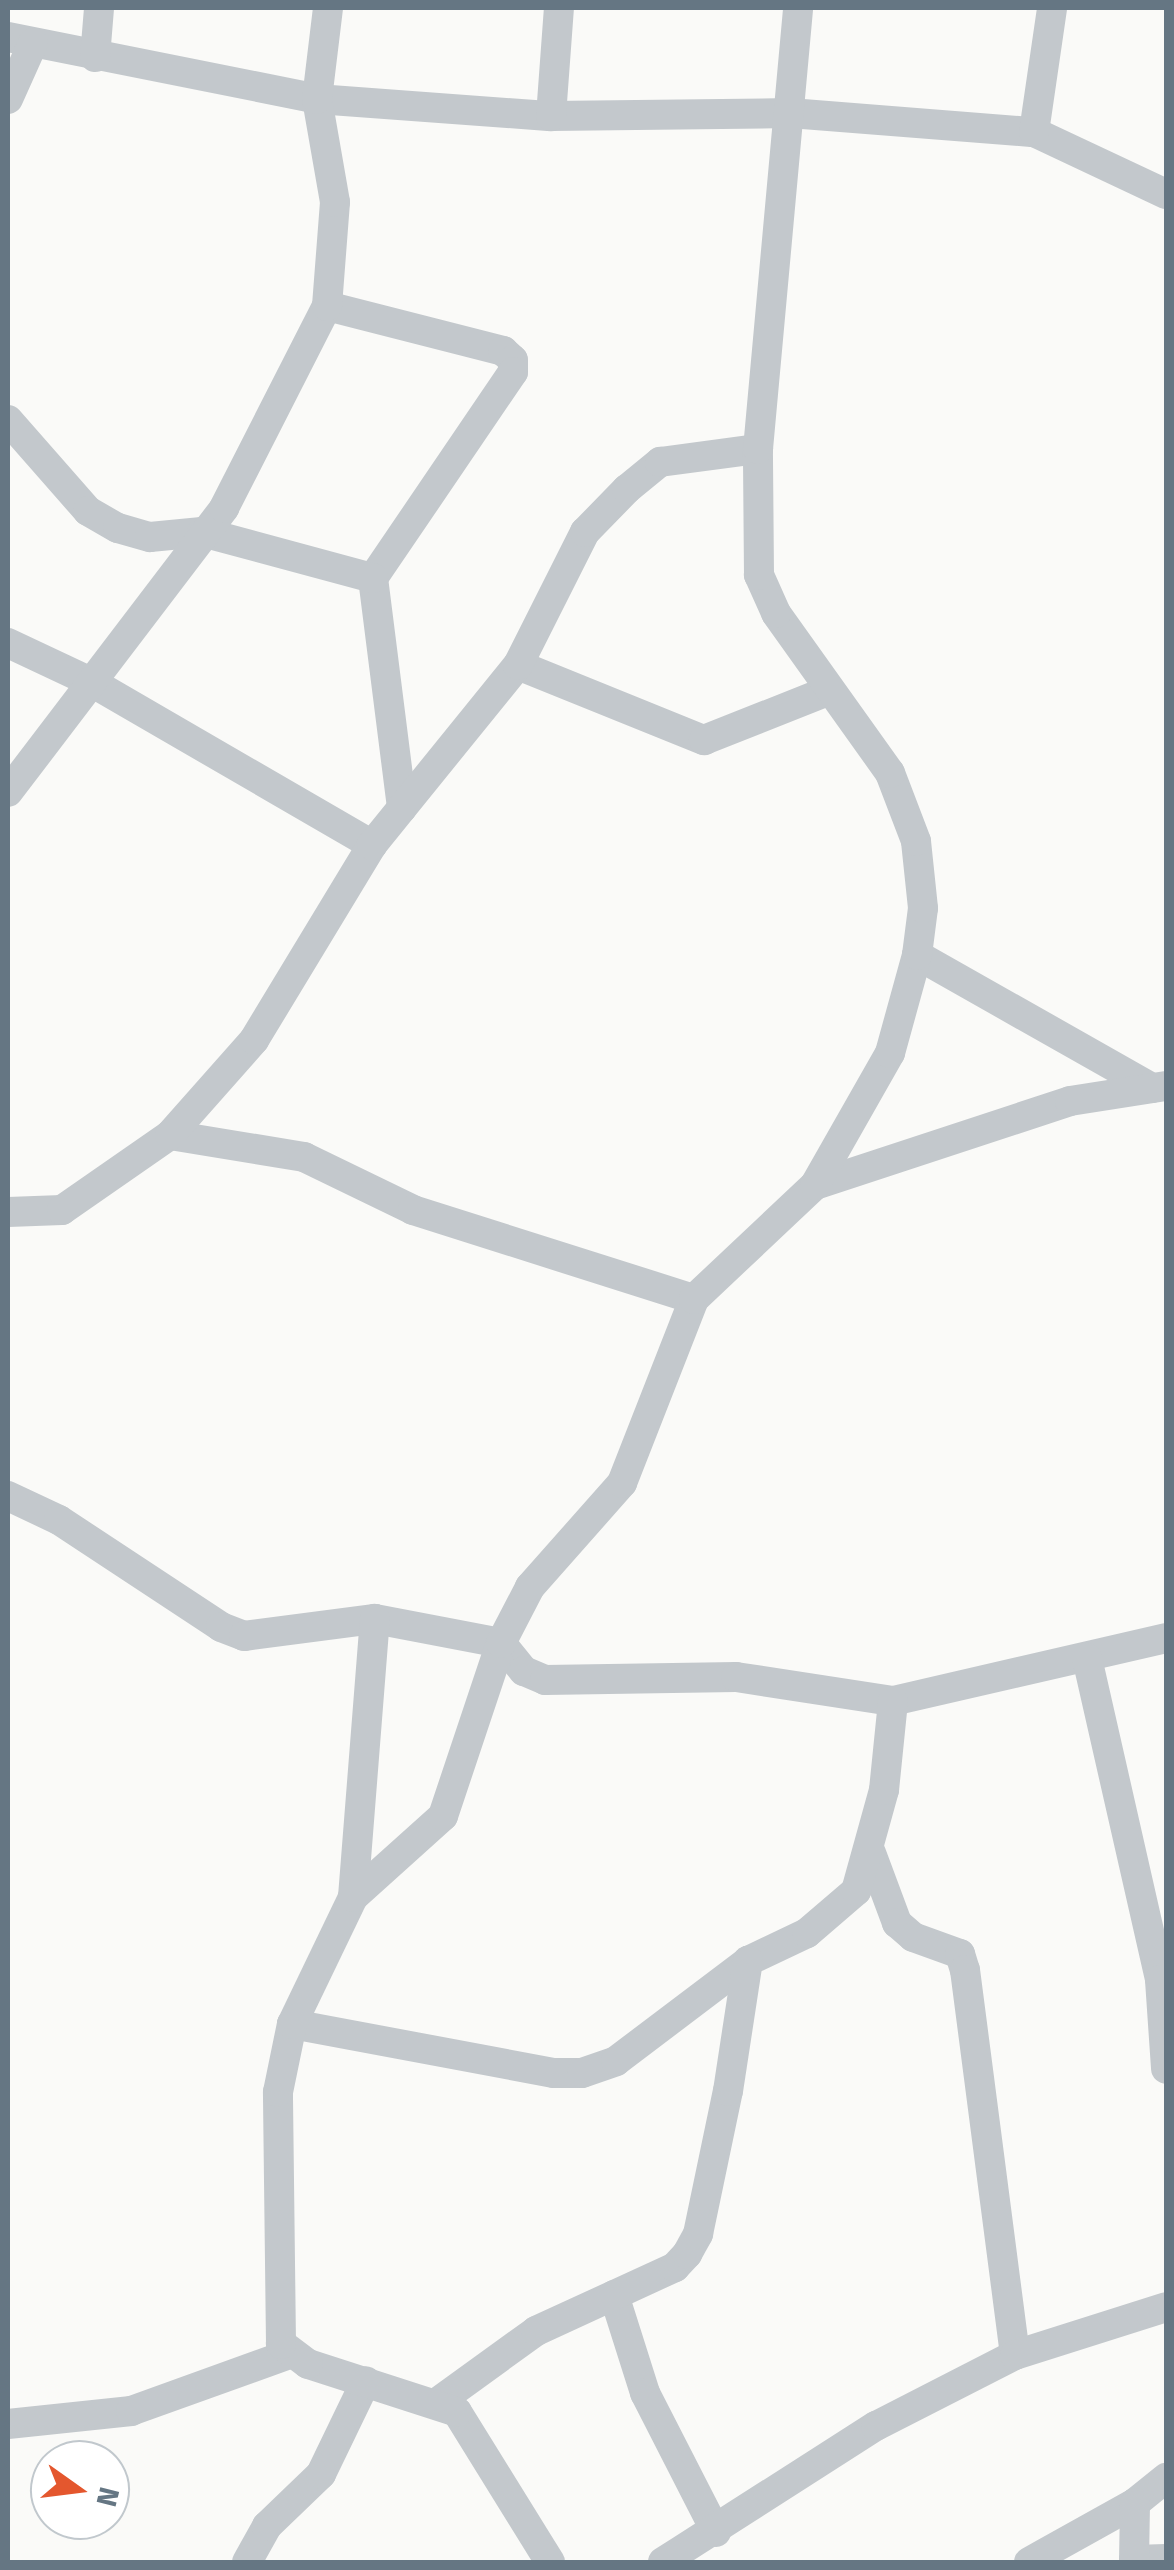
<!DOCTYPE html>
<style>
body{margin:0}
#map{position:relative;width:1174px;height:2570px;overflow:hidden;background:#fafaf8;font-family:"Fira Sans",sans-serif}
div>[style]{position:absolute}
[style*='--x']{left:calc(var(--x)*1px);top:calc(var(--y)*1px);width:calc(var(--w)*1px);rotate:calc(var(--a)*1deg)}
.minor>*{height:30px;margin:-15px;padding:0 15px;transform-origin:15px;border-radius:15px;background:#c3c8cc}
span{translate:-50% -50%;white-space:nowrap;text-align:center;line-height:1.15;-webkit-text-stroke:10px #fff;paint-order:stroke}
.frame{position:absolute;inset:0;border:10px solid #657683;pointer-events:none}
.north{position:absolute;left:30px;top:2440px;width:100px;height:100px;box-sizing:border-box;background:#fff;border:2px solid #c1c8cd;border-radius:50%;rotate:104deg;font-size:28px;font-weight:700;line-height:40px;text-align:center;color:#657683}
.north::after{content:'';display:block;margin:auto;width:35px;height:45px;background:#e4572e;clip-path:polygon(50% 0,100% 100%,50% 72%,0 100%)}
</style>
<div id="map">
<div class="minor">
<i style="--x:8;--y:37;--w:315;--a:11.3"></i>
<i style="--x:317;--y:99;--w:235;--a:4.2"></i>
<i style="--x:551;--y:116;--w:239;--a:-0.7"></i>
<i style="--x:790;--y:113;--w:245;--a:4.5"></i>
<i style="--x:1034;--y:132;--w:146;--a:25.2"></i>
<i style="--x:95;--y:57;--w:49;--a:-85.3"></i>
<i style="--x:8;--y:99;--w:61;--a:-65.9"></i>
<i style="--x:551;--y:116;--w:108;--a:-85.8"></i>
<i style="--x:1034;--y:132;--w:125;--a:-81.7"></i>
<i style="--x:327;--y:306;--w:182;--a:14.3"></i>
<i style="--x:503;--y:351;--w:13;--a:42"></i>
<i style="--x:513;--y:360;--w:12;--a:90"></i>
<i style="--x:513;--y:372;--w:249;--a:124.2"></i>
<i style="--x:373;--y:578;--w:232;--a:82.8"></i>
<i style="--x:8;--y:420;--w:121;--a:48.7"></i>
<i style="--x:88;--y:511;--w:34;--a:30"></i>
<i style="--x:118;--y:528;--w:33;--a:16"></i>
<i style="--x:150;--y:537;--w:52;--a:-5.5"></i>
<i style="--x:202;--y:532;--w:177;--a:15.1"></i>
<i style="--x:8;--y:643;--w:94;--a:25.2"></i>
<i style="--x:93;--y:683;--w:323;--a:30.1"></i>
<i style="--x:518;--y:665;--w:201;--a:22"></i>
<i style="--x:704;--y:740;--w:133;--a:-21.6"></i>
<i style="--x:8;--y:792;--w:357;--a:-52.7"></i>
<i style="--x:224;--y:508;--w:227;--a:-63"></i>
<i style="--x:327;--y:306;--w:104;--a:-85.6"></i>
<i style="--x:335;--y:202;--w:105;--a:-99.9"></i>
<i style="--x:317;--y:99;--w:92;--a:-83.1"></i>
<i style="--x:917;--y:955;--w:270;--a:29.5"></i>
<i style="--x:170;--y:1135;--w:136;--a:9.3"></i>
<i style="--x:304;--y:1157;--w:121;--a:25.9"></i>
<i style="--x:413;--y:1210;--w:295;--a:17.6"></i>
<i style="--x:815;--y:1185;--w:268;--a:-18.2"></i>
<i style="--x:1070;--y:1101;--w:97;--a:-8.9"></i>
<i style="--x:8;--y:1212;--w:54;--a:-2.1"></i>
<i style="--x:62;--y:1210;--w:131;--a:-34.8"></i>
<i style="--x:170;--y:1135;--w:127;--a:-48.5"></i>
<i style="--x:254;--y:1040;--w:228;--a:-58.8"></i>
<i style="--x:372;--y:845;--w:232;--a:-51"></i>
<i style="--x:518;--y:665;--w:149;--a:-63.3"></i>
<i style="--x:585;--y:532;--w:60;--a:-45.7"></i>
<i style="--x:627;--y:489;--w:43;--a:-39.3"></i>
<i style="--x:660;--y:462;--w:99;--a:-7.6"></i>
<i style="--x:8;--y:1496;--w:56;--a:25.2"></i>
<i style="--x:59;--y:1520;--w:194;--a:33.4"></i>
<i style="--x:221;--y:1627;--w:25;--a:21"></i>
<i style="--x:244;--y:1636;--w:132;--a:-7.4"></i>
<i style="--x:375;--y:1619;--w:128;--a:10.8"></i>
<i style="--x:501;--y:1643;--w:36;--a:51"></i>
<i style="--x:524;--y:1671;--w:23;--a:23"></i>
<i style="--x:545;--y:1680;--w:191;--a:-0.9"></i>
<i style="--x:736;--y:1677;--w:159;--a:8.7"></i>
<i style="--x:893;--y:1701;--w:280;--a:-13"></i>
<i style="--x:1087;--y:1658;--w:330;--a:77.2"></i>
<i style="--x:1160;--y:1980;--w:89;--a:86.1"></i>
<i style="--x:871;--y:1853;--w:75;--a:69.6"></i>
<i style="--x:897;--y:1923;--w:21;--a:41"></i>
<i style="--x:913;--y:1937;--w:50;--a:19.9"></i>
<i style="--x:960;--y:1954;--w:17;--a:73"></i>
<i style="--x:965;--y:1970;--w:388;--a:82.6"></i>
<i style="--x:353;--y:1897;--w:279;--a:-85.5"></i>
<i style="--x:292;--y:2024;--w:266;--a:10.6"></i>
<i style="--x:553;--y:2073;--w:29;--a:0"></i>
<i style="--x:582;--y:2073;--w:36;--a:-19"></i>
<i style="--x:616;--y:2061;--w:166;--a:-37.1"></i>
<i style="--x:748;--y:1961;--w:65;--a:-25.4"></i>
<i style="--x:807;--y:1933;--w:65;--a:-40.6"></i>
<i style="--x:856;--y:1891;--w:105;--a:-74.5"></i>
<i style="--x:884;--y:1790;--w:89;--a:-84.2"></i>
<i style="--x:614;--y:2295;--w:103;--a:72.4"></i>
<i style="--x:645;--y:2393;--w:156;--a:62.9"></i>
<i style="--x:438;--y:2402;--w:121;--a:-35.9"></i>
<i style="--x:536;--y:2331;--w:153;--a:-24.7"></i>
<i style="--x:675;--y:2267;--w:18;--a:-47"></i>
<i style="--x:687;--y:2254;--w:23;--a:-61"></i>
<i style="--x:698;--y:2234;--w:146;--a:-78.2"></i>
<i style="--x:728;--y:2091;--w:132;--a:-81.3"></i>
<i style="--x:8;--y:2424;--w:124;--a:-6"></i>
<i style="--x:131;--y:2411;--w:168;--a:-19.8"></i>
<i style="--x:1134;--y:2560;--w:32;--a:-2"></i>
<i style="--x:247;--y:2562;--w:41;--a:-60.9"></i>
<i style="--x:267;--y:2526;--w:75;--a:-43.9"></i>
<i style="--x:321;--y:2474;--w:103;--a:-64.2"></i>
<i style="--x:550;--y:2562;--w:176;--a:-121.8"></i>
<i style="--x:457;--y:2412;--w:157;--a:-162.1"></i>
<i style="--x:308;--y:2364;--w:34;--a:-143"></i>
<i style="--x:281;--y:2344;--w:252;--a:-90.7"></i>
<i style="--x:278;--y:2092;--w:69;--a:-78.4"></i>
<i style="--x:292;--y:2024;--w:141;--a:-64.3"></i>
<i style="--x:353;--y:1897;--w:121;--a:-42"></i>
<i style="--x:443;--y:1816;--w:182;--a:-71.5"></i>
<i style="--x:501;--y:1643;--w:63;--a:-62.6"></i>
<i style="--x:530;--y:1587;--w:139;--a:-48.5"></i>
<i style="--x:622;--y:1483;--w:198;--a:-68.6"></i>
<i style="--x:694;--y:1299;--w:166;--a:-43.3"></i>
<i style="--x:815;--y:1185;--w:152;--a:-60.4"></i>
<i style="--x:890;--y:1053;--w:102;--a:-74.6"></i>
<i style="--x:917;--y:955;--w:47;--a:-82.7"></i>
<i style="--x:923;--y:908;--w:67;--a:-96"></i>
<i style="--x:916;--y:841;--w:73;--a:-110.9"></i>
<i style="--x:890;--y:773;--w:196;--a:-125.5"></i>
<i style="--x:776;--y:613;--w:42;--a:-114.1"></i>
<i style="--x:759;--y:575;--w:126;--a:-90.5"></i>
<i style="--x:758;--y:449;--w:443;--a:-84.8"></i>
<i style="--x:663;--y:2562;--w:253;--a:-32.6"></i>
<i style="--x:876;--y:2426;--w:156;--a:-27.1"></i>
<i style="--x:1015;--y:2355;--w:158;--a:-17.6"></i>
<i style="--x:1029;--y:2562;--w:121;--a:-29.1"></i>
<i style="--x:1135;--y:2503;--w:40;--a:-39"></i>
<i style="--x:1134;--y:2562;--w:59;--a:-89"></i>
</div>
<div class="frame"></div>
<div class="north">N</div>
</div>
